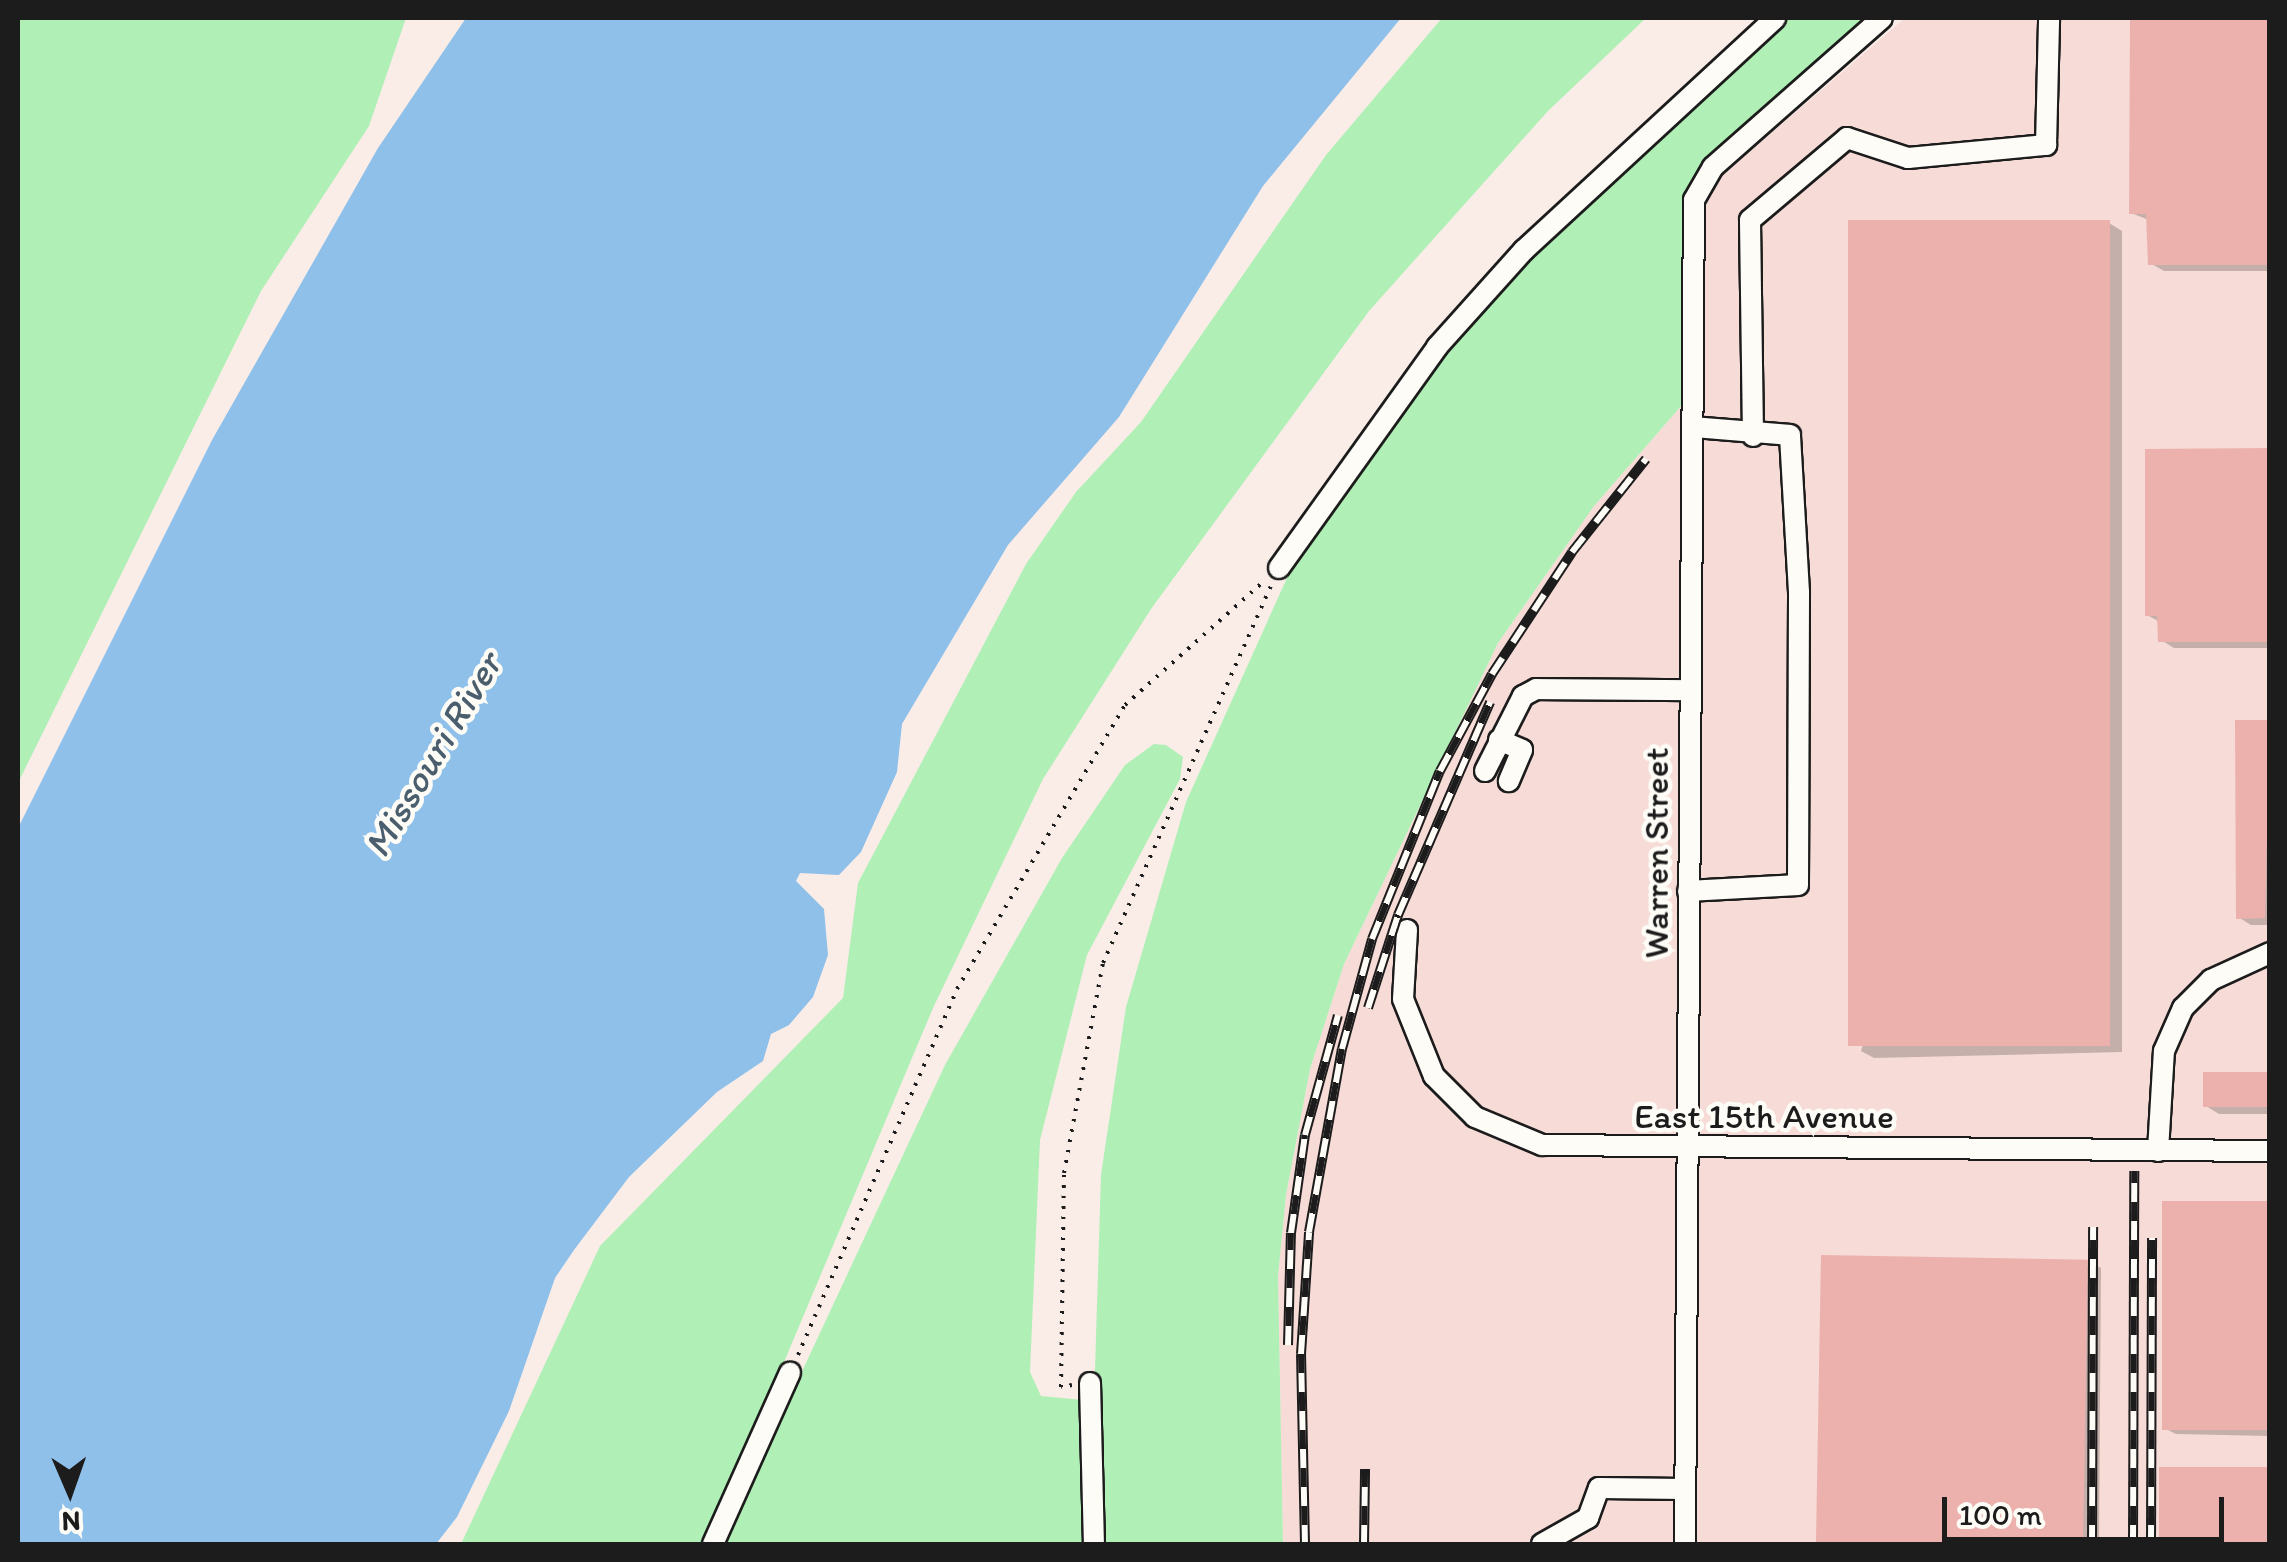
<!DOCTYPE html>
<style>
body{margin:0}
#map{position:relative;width:2287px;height:1562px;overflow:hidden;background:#faede8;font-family:Itim,sans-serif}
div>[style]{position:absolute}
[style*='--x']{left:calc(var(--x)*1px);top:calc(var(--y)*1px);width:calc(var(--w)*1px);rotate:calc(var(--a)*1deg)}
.built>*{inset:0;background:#f6dbd6}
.green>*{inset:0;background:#b0efb6}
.water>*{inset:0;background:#8fc0ea}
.shadow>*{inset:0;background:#0003;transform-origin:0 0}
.building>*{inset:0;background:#ecb1ad;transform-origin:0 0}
.path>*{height:4px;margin-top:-2px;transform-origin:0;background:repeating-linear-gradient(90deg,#1c1c1c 0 2.5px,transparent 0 10.5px)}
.roads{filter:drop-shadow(2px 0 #1c1c1c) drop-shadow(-2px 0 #1c1c1c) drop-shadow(0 2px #1c1c1c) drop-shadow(0 -2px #1c1c1c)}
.minor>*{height:20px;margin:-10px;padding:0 10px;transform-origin:10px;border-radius:10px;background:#fdfcf7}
.rail>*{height:10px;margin-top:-5px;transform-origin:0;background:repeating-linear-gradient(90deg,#fdfcf7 0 19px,#1c1c1c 0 38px);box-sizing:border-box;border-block:2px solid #1c1c1c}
span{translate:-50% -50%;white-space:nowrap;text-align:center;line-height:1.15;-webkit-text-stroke:9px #fdfcf7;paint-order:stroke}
.street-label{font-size:35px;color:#1c1c1c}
.water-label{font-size:38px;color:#4a5e6e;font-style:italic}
.frame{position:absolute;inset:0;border:20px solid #1c1c1c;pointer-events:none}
.north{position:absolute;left:20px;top:1442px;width:100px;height:100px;-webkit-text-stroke:8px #fdfcf7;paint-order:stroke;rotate:178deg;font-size:28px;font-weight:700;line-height:40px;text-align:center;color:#1c1c1c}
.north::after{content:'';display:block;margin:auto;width:35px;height:45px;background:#1c1c1c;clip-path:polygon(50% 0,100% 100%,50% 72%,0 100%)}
.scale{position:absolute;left:1942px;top:1497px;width:282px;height:45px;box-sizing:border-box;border:5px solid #1c1c1c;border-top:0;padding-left:12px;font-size:30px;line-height:35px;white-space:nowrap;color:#1c1c1c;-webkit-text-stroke:8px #fdfcf7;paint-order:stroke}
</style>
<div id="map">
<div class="built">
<i style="clip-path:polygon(1905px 18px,2269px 18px,2269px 1544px,1283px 1544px,1278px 1276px,1286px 1195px,1310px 1069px,1344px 964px,1498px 643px,1594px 506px,1682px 405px,1683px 475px,1694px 200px)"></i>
</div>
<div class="green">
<i style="clip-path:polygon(18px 18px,406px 18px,369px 126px,261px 291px,18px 783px)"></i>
<i style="clip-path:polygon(1442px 18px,1646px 18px,1548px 111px,1369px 311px,1151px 609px,1043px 779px,933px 1008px,779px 1374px,789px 1385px,798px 1380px,945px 1065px,1062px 858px,1125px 765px,1154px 744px,1166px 745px,1183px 757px,1180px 779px,1087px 955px,1040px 1140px,1030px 1372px,1041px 1396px,1094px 1401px,1101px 1175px,1126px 1007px,1186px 802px,1291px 569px,1331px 500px,1445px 351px,1523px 263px,1781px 18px,1866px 18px,1697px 175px,1683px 206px,1682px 405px,1594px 506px,1498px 643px,1344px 964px,1310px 1069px,1286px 1195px,1278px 1276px,1283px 1544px,461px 1544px,600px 1246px,843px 998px,858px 883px,1026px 564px,1076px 492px,1141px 422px,1326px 155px)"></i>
</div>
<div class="water">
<i style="clip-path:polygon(466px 18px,1401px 18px,1263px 186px,1119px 417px,1008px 545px,902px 724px,897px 772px,861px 852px,839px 875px,800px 873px,796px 881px,824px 909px,828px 955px,813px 997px,789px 1025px,771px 1034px,763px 1061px,717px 1092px,629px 1177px,574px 1250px,555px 1278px,509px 1411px,457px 1517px,436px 1544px,18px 1544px,18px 828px,212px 440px,378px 148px)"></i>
</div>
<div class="shadow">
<i style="clip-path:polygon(2133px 18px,2270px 18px,2270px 271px,2164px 271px,2150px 263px,2149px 220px,2131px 213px)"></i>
<i style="clip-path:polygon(2109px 223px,2122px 231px,2122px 1052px,1874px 1058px,1861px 1051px)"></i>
<i style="clip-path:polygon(2270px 450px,2270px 648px,2174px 648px,2161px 640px,2160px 622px,2147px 615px)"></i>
<i style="clip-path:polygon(2270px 723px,2270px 925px,2251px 925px,2238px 917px)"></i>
<i style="clip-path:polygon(2270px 1075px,2270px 1114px,2219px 1114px,2206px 1106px)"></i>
<i style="clip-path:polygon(2270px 1204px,2270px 1436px,2176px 1434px,2162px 1427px)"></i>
<i style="clip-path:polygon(1823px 1257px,2088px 1261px,2101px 1268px,2099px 1544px,1818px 1544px)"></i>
<i style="left:2162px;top:1470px;width:108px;height:74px"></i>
</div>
<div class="building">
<i style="clip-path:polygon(2130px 18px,2270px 18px,2270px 265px,2148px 265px,2146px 214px,2129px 214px)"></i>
<i style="left:2110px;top:220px;width:826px;height:262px;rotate:90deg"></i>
<i style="clip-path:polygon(2270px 448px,2270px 642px,2158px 642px,2157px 616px,2145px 616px,2145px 449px)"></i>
<i style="clip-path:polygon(2235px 720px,2270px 720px,2265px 918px,2236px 919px)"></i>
<i style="left:2203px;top:1072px;width:67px;height:35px"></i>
<i style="left:2270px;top:1201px;width:229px;height:108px;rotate:90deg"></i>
<i style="left:1821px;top:1255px;width:267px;height:289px;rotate:1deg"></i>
<i style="left:2270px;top:1467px;width:77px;height:111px;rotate:90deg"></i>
</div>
<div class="path">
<i style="--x:798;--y:1355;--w:399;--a:-66.5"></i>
<i style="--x:957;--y:989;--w:330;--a:-59.4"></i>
<i style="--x:1125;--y:705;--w:186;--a:-41.7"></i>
<i style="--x:1072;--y:1385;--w:11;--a:170"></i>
<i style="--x:1061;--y:1387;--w:214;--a:-89.2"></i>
<i style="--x:1064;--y:1173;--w:214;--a:-79.5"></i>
<i style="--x:1103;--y:963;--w:413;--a:-66"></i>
</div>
<div class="roads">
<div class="minor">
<i style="--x:1753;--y:436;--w:216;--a:-90.8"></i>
<i style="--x:1750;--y:220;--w:127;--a:-40.2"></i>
<i style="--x:1847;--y:138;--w:64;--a:18.2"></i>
<i style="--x:1908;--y:158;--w:139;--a:-5.4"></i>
<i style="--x:2046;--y:145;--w:127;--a:-88.6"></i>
<i style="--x:1279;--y:568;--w:272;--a:-54.4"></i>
<i style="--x:1437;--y:347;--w:130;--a:-48.1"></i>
<i style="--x:1524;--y:250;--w:342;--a:-42.7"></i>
<i style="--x:1499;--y:740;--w:25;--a:23"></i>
<i style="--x:1522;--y:750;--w:34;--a:113"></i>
<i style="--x:1485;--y:771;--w:84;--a:-63.1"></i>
<i style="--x:1523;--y:696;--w:15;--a:-28"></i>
<i style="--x:1536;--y:689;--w:153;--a:0.4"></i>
<i style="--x:1688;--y:891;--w:110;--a:-3.1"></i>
<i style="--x:1798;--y:885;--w:293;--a:-89.8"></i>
<i style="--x:1799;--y:592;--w:157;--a:-93.3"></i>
<i style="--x:1790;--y:435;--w:98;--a:-175.3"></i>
<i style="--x:1407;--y:930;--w:69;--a:93.3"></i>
<i style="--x:1403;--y:999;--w:83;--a:68.1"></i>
<i style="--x:1434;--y:1076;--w:58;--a:45"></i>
<i style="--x:1475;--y:1117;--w:73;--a:22.7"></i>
<i style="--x:1542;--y:1145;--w:728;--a:0.47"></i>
<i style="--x:2158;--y:1151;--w:100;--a:-86.6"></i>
<i style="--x:2164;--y:1051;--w:47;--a:-66.2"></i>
<i style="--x:2183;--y:1008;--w:40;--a:-45"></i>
<i style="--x:2211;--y:980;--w:65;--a:-24.6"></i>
<i style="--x:1090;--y:1383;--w:161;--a:88.6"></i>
<i style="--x:713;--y:1544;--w:188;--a:-65.8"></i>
<i style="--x:1542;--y:1544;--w:53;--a:-29.5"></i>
<i style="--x:1588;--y:1518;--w:32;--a:-70"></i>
<i style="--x:1599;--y:1488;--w:86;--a:0.7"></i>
<i style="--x:1685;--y:1544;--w:1344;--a:-89.62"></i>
<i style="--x:1694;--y:200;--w:38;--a:-60"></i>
<i style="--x:1713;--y:167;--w:225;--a:-41.4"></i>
</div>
</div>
<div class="rail">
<i style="--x:1368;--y:1008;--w:98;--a:-72.1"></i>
<i style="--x:1398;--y:915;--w:232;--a:-66.6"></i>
<i style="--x:1288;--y:1345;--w:112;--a:-88.5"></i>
<i style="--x:1291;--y:1233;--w:99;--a:-81.9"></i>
<i style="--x:1305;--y:1135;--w:124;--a:-74.6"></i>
<i style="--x:1305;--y:1544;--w:190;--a:-91.2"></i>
<i style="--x:1301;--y:1354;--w:122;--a:-86.2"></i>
<i style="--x:1309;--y:1232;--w:186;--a:-79.8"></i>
<i style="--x:1342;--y:1049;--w:114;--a:-74.7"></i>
<i style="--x:1372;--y:939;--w:181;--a:-68"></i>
<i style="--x:1440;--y:771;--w:110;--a:-61.8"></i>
<i style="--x:1492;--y:674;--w:146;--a:-56.7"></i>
<i style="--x:1572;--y:552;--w:119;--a:-51.5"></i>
<i style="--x:1364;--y:1544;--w:75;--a:-89.2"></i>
<i style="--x:2092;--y:1544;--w:317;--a:-89.8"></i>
<i style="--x:2133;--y:1544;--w:373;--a:-89.8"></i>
<i style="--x:2151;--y:1544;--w:306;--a:-89.8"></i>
</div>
<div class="street-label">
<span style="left:1656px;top:853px;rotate:-90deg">Warren Street</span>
<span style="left:1764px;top:1116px">East 15th Avenue</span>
</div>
<div class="water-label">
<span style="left:433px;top:755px;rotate:-59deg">Missouri River</span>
</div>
<div class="frame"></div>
<div class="north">N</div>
<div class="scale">100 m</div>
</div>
